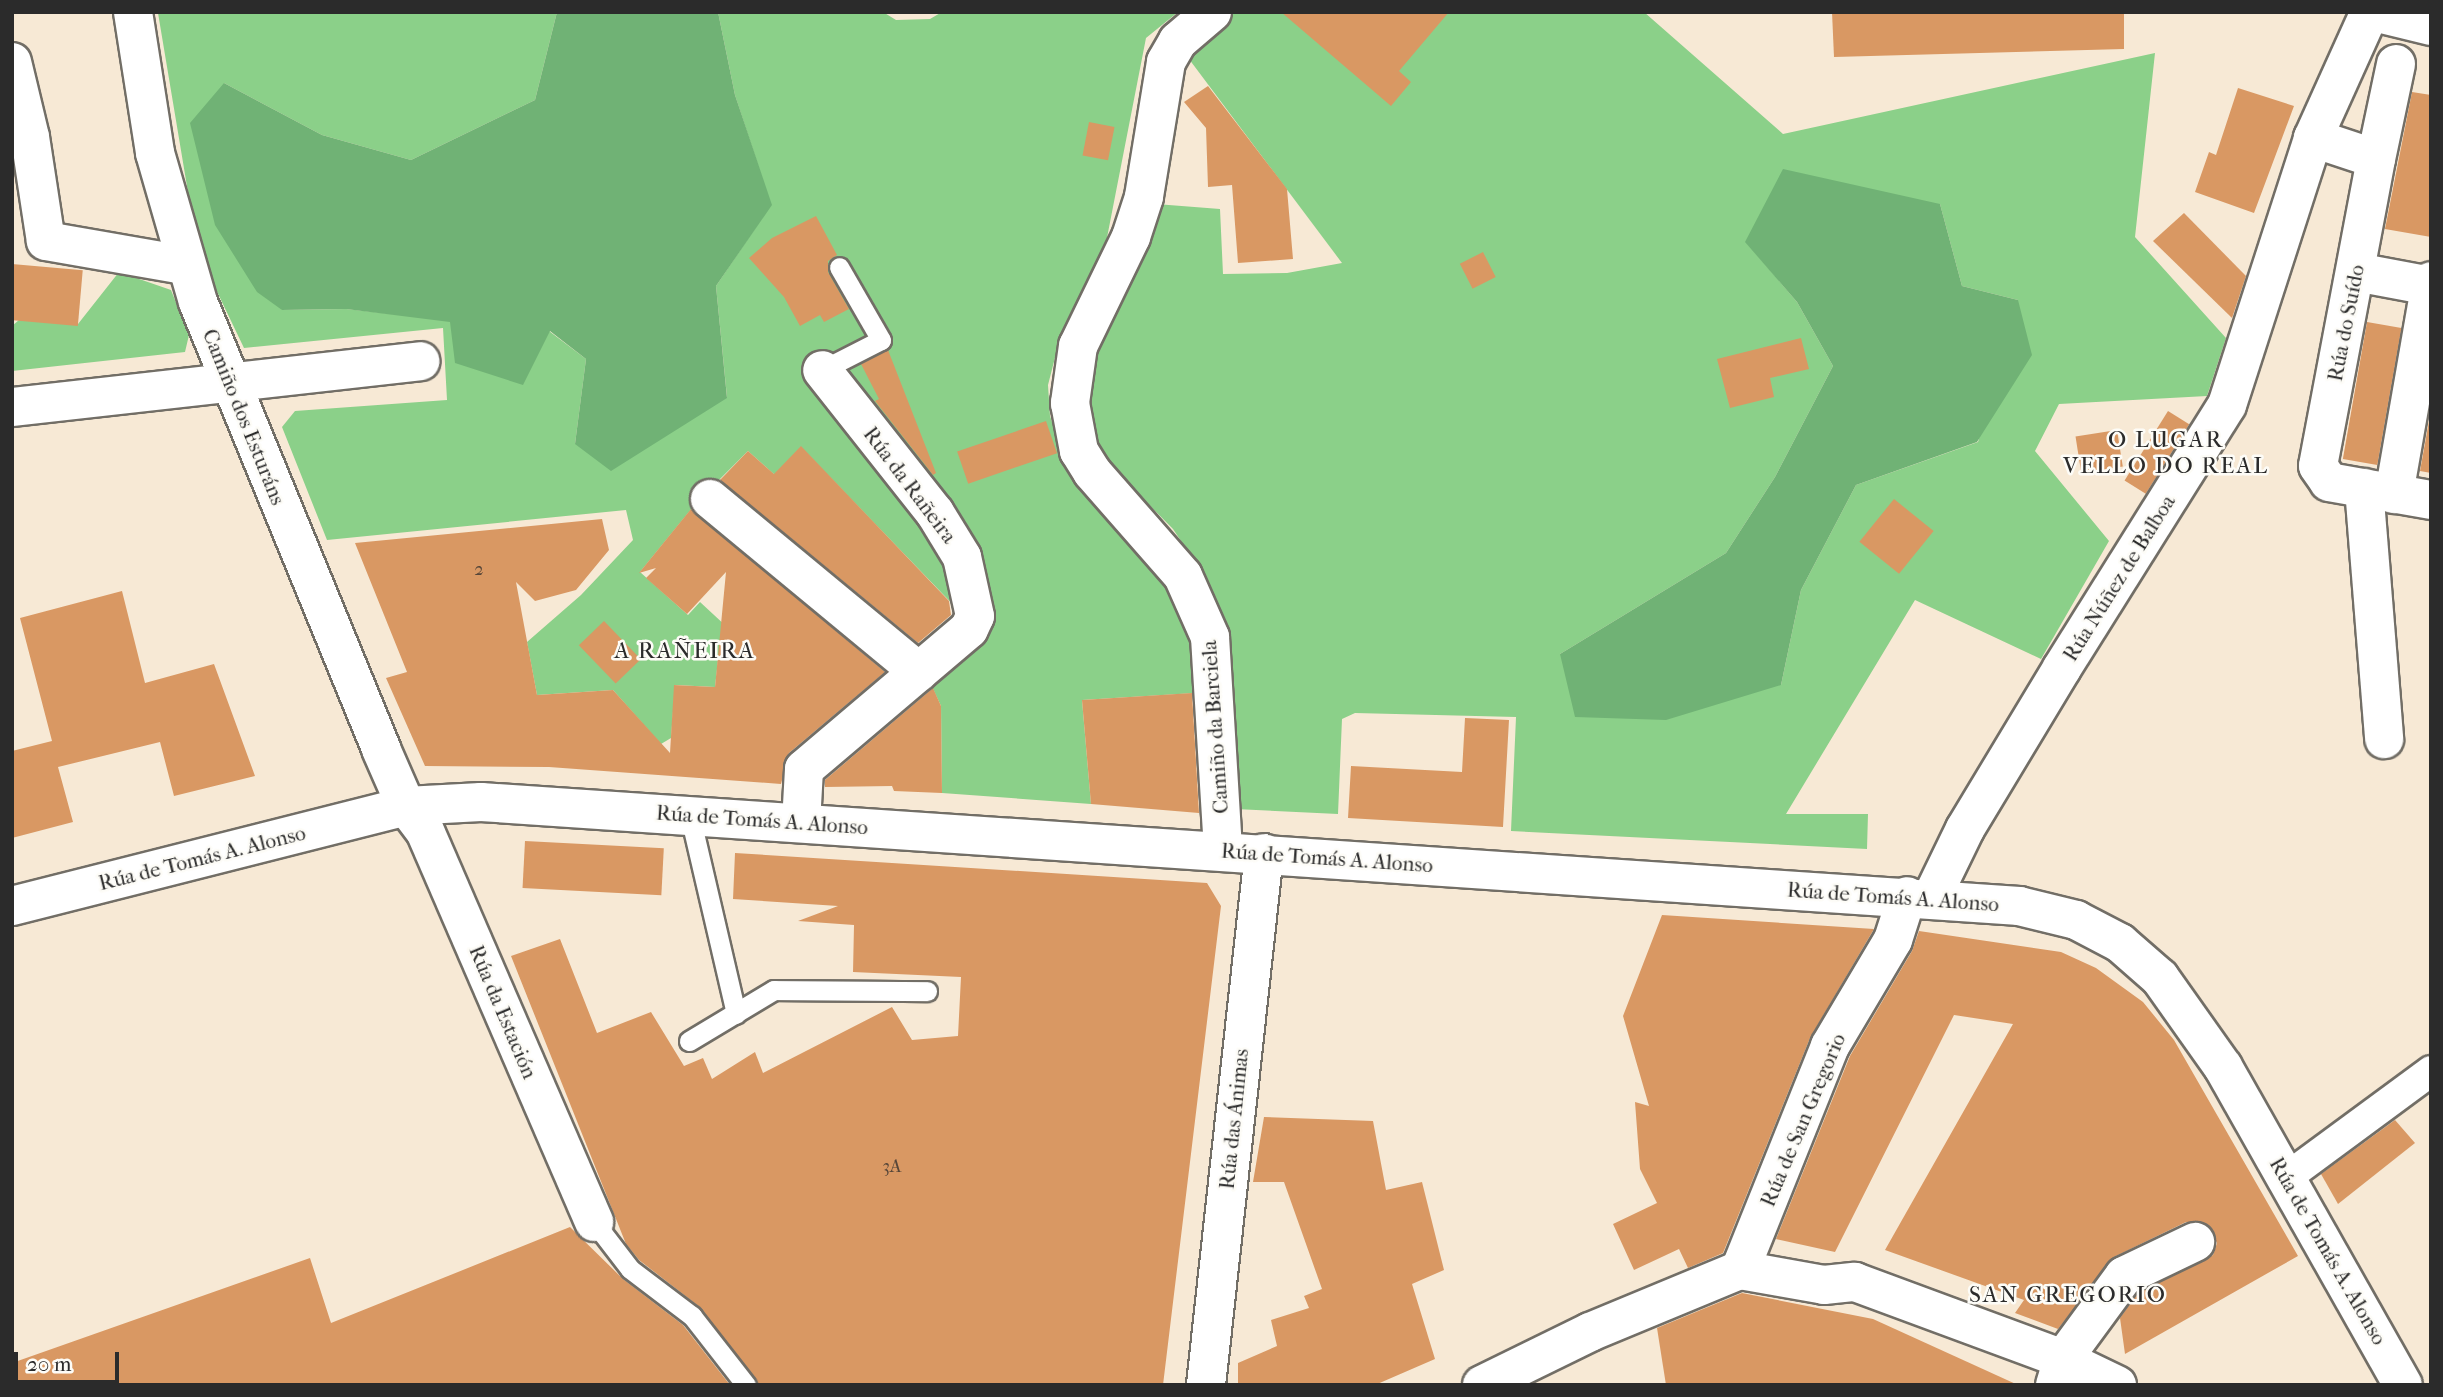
<!DOCTYPE html>
<meta charset="utf-8">
<style>
body{margin:0}
#map{position:relative;width:2443px;height:1397px;overflow:hidden;background:#f7e9d5;font-family:"IM FELL French Canon",serif}
div>[style]{position:absolute}
[style*='--x']{left:calc(var(--x)*1px);top:calc(var(--y)*1px);width:calc(var(--w)*1px);rotate:calc(var(--a)*1deg)}
.green>*{inset:0;background:#8bd089}
.forest>*{inset:0;background:#70b275}
.building>*{inset:0;background:#d99863;transform-origin:0 0}
.roads{filter:drop-shadow(2px 0 #726e66) drop-shadow(-2px 0 #726e66) drop-shadow(0 2px #726e66) drop-shadow(0 -2px #726e66)}
.service>*{height:19px;margin:-9.5px;padding:0 9.5px;transform-origin:9.5px;border-radius:9.5px;background:#fff}
.pedestrian>*{height:30px;margin:-15px;padding:0 15px;transform-origin:15px;border-radius:15px;background:#fff}
.minor>*{height:38px;margin:-19px;padding:0 19px;transform-origin:19px;border-radius:19px;background:#fff}
span{translate:-50% -50%;white-space:nowrap;text-align:center;line-height:1.15;-webkit-text-stroke:5px #fdfcf7;paint-order:stroke}
.number-label{font-size:18px;color:#564639}
.number-label span{-webkit-text-stroke-width:0}
.street-label{font-size:21px;color:#2b2b2b}
.neighbourhood-label{font-size:23px;color:#2b2b2b;letter-spacing:2px}
.frame{position:absolute;inset:0;border:14px solid #2b2b2b;pointer-events:none}
.scale{position:absolute;left:14px;top:1352px;width:105px;height:32px;box-sizing:border-box;border:4px solid #2b2b2b;border-top:0;padding-left:9px;font-size:21px;line-height:24px;white-space:nowrap;color:#2b2b2b;-webkit-text-stroke:5px #fdfcf7;paint-order:stroke}
</style>
<div id="map">
<div class="green">
<i style="clip-path:polygon(557px 12px,535px 100px,411px 160px,322px 135px,224px 83px,282px 310px,346px 309px,549px 331px,586px 359px,575px 444px,727px 397px,716px 286px,771px 205px,735px 95px,718px 12px,883px 12px,896px 20px,930px 19px,942px 12px,1178px 12px,1146px 38px,1104px 253px,1059px 342px,1048px 385px,1050px 416px,1064px 458px,1088px 498px,1165px 582px,1193px 645px,1195px 693px,1082px 700px,1091px 804px,942px 793px,941px 706px,928px 678px,963px 615px,801px 447px,794px 492px,748px 451px,697px 502px,640px 572px,688px 615px,700px 602px,741px 640px,718px 660px,715px 687px,675px 685px,671px 738px,661px 744px,613px 690px,537px 695px,527px 642px,581px 595px,633px 540px,626px 510px,327px 540px,282px 427px,295px 411px,447px 400px,443px 328px,244px 348px,198px 252px,158px 13px)"></i>
<i style="clip-path:polygon(evenodd,1221px 12px,1644px 12px,1783px 134px,2155px 53px,2135px 237px,2226px 338px,2207px 396px,2059px 404px,2035px 451px,2109px 541px,2041px 659px,1915px 600px,1786px 814px,1868px 814px,1867px 849px,1511px 831px,1516px 717px,1355px 713px,1342px 719px,1338px 814px,1235px 809px,1227px 641px,1209px 583px,1173px 529px,1097px 452px,1088px 413px,1086px 373px,1156px 204px,1220px 209px,1223px 274px,1287px 273px,1342px 263px,1186px 55px,1221px 12px,1940px 204px,1962px 286px,2018px 300px,1978px 442px,1856px 485px,1801px 590px,1781px 685px,1560px 654px,1726px 553px,1775px 477px,1833px 366px,1797px 302px,1746px 242px,1940px 204px)"></i>
<i style="clip-path:polygon(119px 272px,171px 290px,189px 335px,185px 352px,12px 371px,12px 326px,19px 320px,78px 324px)"></i>
</div>
<div class="forest">
<i style="clip-path:polygon(557px 12px,718px 12px,735px 95px,772px 205px,716px 286px,727px 398px,611px 471px,575px 444px,586px 359px,550px 331px,523px 385px,455px 363px,450px 322px,346px 309px,282px 310px,257px 292px,215px 225px,190px 123px,224px 83px,322px 135px,411px 160px,535px 100px)"></i>
<i style="clip-path:polygon(1783px 169px,1940px 204px,1962px 286px,2018px 300px,2032px 355px,1977px 442px,1856px 485px,1801px 590px,1781px 685px,1666px 720px,1575px 717px,1560px 654px,1726px 553px,1775px 477px,1833px 366px,1797px 302px,1745px 242px)"></i>
</div>
<div class="building">
<i style="clip-path:polygon(1281px 12px,1449px 12px,1399px 71px,1411px 82px,1391px 106px)"></i>
<i style="clip-path:polygon(1832px 12px,2124px 12px,2124px 49px,1834px 57px)"></i>
<i style="clip-path:polygon(1208px 86px,1287px 189px,1293px 259px,1238px 263px,1232px 185px,1208px 187px,1206px 128px,1184px 102px)"></i>
<i style="clip-path:polygon(2238px 88px,2294px 106px,2254px 213px,2195px 192px,2209px 152px,2216px 155px)"></i>
<i style="clip-path:polygon(2412px 92px,2431px 95px,2431px 237px,2385px 229px)"></i>
<i style="left:1089px;top:122px;width:26px;height:34px;rotate:11deg"></i>
<i style="clip-path:polygon(2184px 213px,2246px 276px,2232px 318px,2153px 241px)"></i>
<i style="clip-path:polygon(816px 216px,837px 255px,828px 261px,828px 272px,849px 309px,824px 322px,820px 315px,800px 326px,784px 297px,749px 258px,772px 238px)"></i>
<i style="left:1483px;top:252px;width:28px;height:26px;rotate:63deg"></i>
<i style="left:12px;top:264px;width:71px;height:56px;rotate:5deg"></i>
<i style="left:2367px;top:322px;width:35px;height:139px;rotate:10deg"></i>
<i style="clip-path:polygon(1801px 338px,1809px 369px,1770px 378px,1774px 397px,1730px 408px,1717px 359px)"></i>
<i style="clip-path:polygon(888px 350px,936px 473px,933px 475px,875px 401px,879px 399px,861px 364px)"></i>
<i style="clip-path:polygon(2431px 410px,2431px 473px,2420px 471px)"></i>
<i style="left:2168px;top:411px;width:25px;height:82px;rotate:32deg"></i>
<i style="left:1046px;top:421px;width:34px;height:94px;rotate:71deg"></i>
<i style="left:2117px;top:430px;width:37px;height:42px;rotate:81deg"></i>
<i style="clip-path:polygon(801px 446px,949px 601px,951px 615px,918px 643px,720px 480px,748px 451px,774px 474px)"></i>
<i style="left:1894px;top:499px;width:51px;height:55px;rotate:39deg"></i>
<i style="clip-path:polygon(691px 509px,885px 672px,789px 753px,781px 784px,549px 767px,425px 766px,386px 678px,407px 672px,355px 543px,602px 519px,609px 550px,576px 590px,535px 601px,516px 582px,537px 695px,613px 690px,670px 753px,674px 685px,715px 687px,726px 572px,687px 614px,646px 578px,656px 568px,639px 573px)"></i>
<i style="clip-path:polygon(122px 591px,145px 683px,214px 664px,255px 776px,174px 796px,160px 742px,58px 767px,73px 822px,12px 838px,12px 751px,52px 741px,20px 618px)"></i>
<i style="left:604px;top:621px;width:53px;height:35px;rotate:46deg"></i>
<i style="clip-path:polygon(933px 688px,941px 706px,942px 793px,894px 791px,892px 786px,825px 787px,825px 780px)"></i>
<i style="clip-path:polygon(1192px 693px,1199px 813px,1091px 804px,1082px 700px)"></i>
<i style="clip-path:polygon(1465px 718px,1509px 720px,1503px 827px,1348px 818px,1351px 766px,1462px 772px)"></i>
<i style="left:525px;top:841px;width:139px;height:47px;rotate:3deg"></i>
<i style="clip-path:polygon(735px 853px,1207px 883px,1221px 906px,1163px 1385px,758px 1385px,701px 1308px,639px 1260px,626px 1244px,511px 956px,560px 939px,597px 1033px,651px 1012px,684px 1066px,703px 1058px,712px 1079px,755px 1052px,763px 1073px,892px 1007px,912px 1040px,958px 1036px,961px 977px,853px 972px,854px 925px,798px 921px,838px 906px,733px 899px)"></i>
<i style="clip-path:polygon(1662px 915px,1874px 929px,1810px 1038px,1723px 1253px,1688px 1268px,1679px 1249px,1634px 1270px,1613px 1224px,1657px 1203px,1640px 1169px,1635px 1102px,1649px 1106px,1623px 1016px)"></i>
<i style="clip-path:polygon(1919px 931px,2061px 952px,2096px 968px,2143px 1002px,2174px 1040px,2298px 1256px,2125px 1354px,2120px 1318px,2138px 1293px,2213px 1255px,2217px 1243px,2207px 1224px,2186px 1222px,2114px 1257px,2058px 1329px,2015px 1313px,2024px 1300px,1885px 1250px,2013px 1024px,1954px 1015px,1835px 1252px,1776px 1239px,1850px 1056px,1912px 951px)"></i>
<i style="clip-path:polygon(1264px 1117px,1373px 1121px,1386px 1190px,1422px 1182px,1444px 1270px,1412px 1284px,1435px 1359px,1375px 1385px,1238px 1385px,1238px 1363px,1277px 1346px,1271px 1320px,1309px 1308px,1304px 1296px,1322px 1289px,1284px 1182px,1253px 1182px)"></i>
<i style="clip-path:polygon(2395px 1120px,2415px 1143px,2338px 1204px,2321px 1174px)"></i>
<i style="clip-path:polygon(570px 1227px,623px 1279px,683px 1325px,730px 1385px,12px 1385px,12px 1363px,310px 1258px,331px 1323px)"></i>
<i style="clip-path:polygon(1742px 1293px,1873px 1319px,2018px 1385px,1666px 1385px,1657px 1328px)"></i>
</div>
<div class="roads">
<div class="service">
<i style="--x:822;--y:370;--w:66;--a:-27"></i>
<i style="--x:881;--y:340;--w:84;--a:-119.9"></i>
<i style="--x:690;--y:816;--w:203;--a:76.9"></i>
<i style="--x:689;--y:1041;--w:99;--a:-31"></i>
<i style="--x:774;--y:990;--w:153;--a:0.4"></i>
<i style="--x:594;--y:1222;--w:59;--a:52.5"></i>
<i style="--x:630;--y:1269;--w:78;--a:37.2"></i>
<i style="--x:692;--y:1316;--w:88;--a:52"></i>
</div>
<div class="pedestrian">
<i style="--x:2286;--y:1178;--w:180;--a:-36.4"></i>
</div>
<div class="minor">
<i style="--x:133;--y:12;--w:143;--a:81.1"></i>
<i style="--x:155;--y:153;--w:155;--a:73.9"></i>
<i style="--x:198;--y:302;--w:483;--a:67.7"></i>
<i style="--x:381;--y:749;--w:62;--a:66.3"></i>
<i style="--x:406;--y:806;--w:31;--a:53"></i>
<i style="--x:425;--y:831;--w:426;--a:66.6"></i>
<i style="--x:1212;--y:12;--w:45;--a:139.5"></i>
<i style="--x:1178;--y:41;--w:24;--a:120"></i>
<i style="--x:1166;--y:62;--w:137;--a:99.3"></i>
<i style="--x:1144;--y:197;--w:42;--a:108"></i>
<i style="--x:1131;--y:237;--w:121;--a:115.9"></i>
<i style="--x:1078;--y:346;--w:58;--a:98"></i>
<i style="--x:1070;--y:403;--w:49;--a:79.4"></i>
<i style="--x:1079;--y:451;--w:25;--a:58"></i>
<i style="--x:1092;--y:472;--w:138;--a:48.8"></i>
<i style="--x:1183;--y:576;--w:67;--a:66.1"></i>
<i style="--x:1210;--y:637;--w:214;--a:86.5"></i>
<i style="--x:2374;--y:12;--w:59;--a:13.8"></i>
<i style="--x:12;--y:62;--w:77;--a:76.5"></i>
<i style="--x:30;--y:137;--w:105;--a:81.3"></i>
<i style="--x:46;--y:241;--w:140;--a:9.9"></i>
<i style="--x:2313;--y:138;--w:66;--a:18.4"></i>
<i style="--x:2376;--y:159;--w:312;--a:100.7"></i>
<i style="--x:2318;--y:466;--w:19;--a:55"></i>
<i style="--x:2329;--y:482;--w:104;--a:10"></i>
<i style="--x:2376;--y:159;--w:97;--a:-78.1"></i>
<i style="--x:2356;--y:272;--w:76;--a:10.6"></i>
<i style="--x:12;--y:407;--w:411;--a:-6.4"></i>
<i style="--x:2364;--y:488;--w:252;--a:85.4"></i>
<i style="--x:2394;--y:494;--w:216;--a:-80.1"></i>
<i style="--x:710;--y:499;--w:271;--a:39.6"></i>
<i style="--x:801;--y:823;--w:54;--a:-86.8"></i>
<i style="--x:804;--y:769;--w:216;--a:-40.3"></i>
<i style="--x:969;--y:629;--w:14;--a:-65"></i>
<i style="--x:975;--y:616;--w:60;--a:-102.4"></i>
<i style="--x:962;--y:557;--w:52;--a:-121.5"></i>
<i style="--x:935;--y:513;--w:182;--a:-128.3"></i>
<i style="--x:1932;--y:897;--w:76;--a:-64.1"></i>
<i style="--x:1965;--y:829;--w:188;--a:-58.9"></i>
<i style="--x:2062;--y:668;--w:310;--a:-57.9"></i>
<i style="--x:2227;--y:405;--w:281;--a:-72.1"></i>
<i style="--x:2313;--y:138;--w:138;--a:-65.7"></i>
<i style="--x:12;--y:906;--w:406;--a:-14.2"></i>
<i style="--x:406;--y:806;--w:75;--a:-3.1"></i>
<i style="--x:481;--y:802;--w:1542;--a:3.87"></i>
<i style="--x:2019;--y:906;--w:59;--a:13.8"></i>
<i style="--x:2076;--y:920;--w:50;--a:27.6"></i>
<i style="--x:2120;--y:943;--w:53;--a:41.2"></i>
<i style="--x:2160;--y:978;--w:109;--a:54.7"></i>
<i style="--x:2223;--y:1067;--w:365;--a:60.5"></i>
<i style="--x:1740;--y:1270;--w:241;--a:-68.1"></i>
<i style="--x:1830;--y:1046;--w:123;--a:-59.3"></i>
<i style="--x:1893;--y:940;--w:46;--a:-72.3"></i>
<i style="--x:1206;--y:1385;--w:535;--a:-83.78"></i>
<i style="--x:1482;--y:1385;--w:120;--a:-26.1"></i>
<i style="--x:1590;--y:1332;--w:162;--a:-22.5"></i>
<i style="--x:1740;--y:1270;--w:85;--a:10.1"></i>
<i style="--x:1824;--y:1285;--w:31;--a:-6"></i>
<i style="--x:1855;--y:1282;--w:222;--a:20.3"></i>
<i style="--x:2063;--y:1359;--w:60;--a:25.7"></i>
<i style="--x:2055;--y:1385;--w:27;--a:-73"></i>
<i style="--x:2063;--y:1359;--w:103;--a:-53.7"></i>
<i style="--x:2124;--y:1276;--w:79;--a:-25.6"></i>
</div>
</div>
<div class="number-label">
<span style="left:479px;top:570px">2</span>
<span style="left:892px;top:1167px">3A</span>
</div>
<div class="street-label">
<span style="left:2346px;top:323px;rotate:-79deg">Rúa do Suído</span>
<span style="left:244px;top:417px;rotate:68deg">Camiño dos Esturáns</span>
<span style="left:910px;top:485px;rotate:53deg">Rúa da Rañeira</span>
<span style="left:2119px;top:578px;rotate:-58deg">Rúa Núñez de Balboa</span>
<span style="left:1215px;top:727px;rotate:-94deg">Camiño da Barciela</span>
<span style="left:762px;top:820px;rotate:4deg">Rúa de Tomás A. Alonso</span>
<span style="left:202px;top:858px;rotate:-14deg">Rúa de Tomás A. Alonso</span>
<span style="left:1327px;top:858px;rotate:4deg">Rúa de Tomás A. Alonso</span>
<span style="left:1893px;top:897px;rotate:4deg">Rúa de Tomás A. Alonso</span>
<span style="left:503px;top:1012px;rotate:67deg">Rúa da Estación</span>
<span style="left:1234px;top:1119px;rotate:-84deg">Rúa das Ánimas</span>
<span style="left:1803px;top:1120px;rotate:-67deg">Rúa de San Gregorio</span>
<span style="left:2328px;top:1251px;rotate:60deg">Rúa de Tomás A. Alonso</span>
</div>
<div class="neighbourhood-label">
<span style="left:2166px;top:453px">O LUGAR<br>VELLO DO REAL</span>
<span style="left:685px;top:651px">A RAÑEIRA</span>
<span style="left:2068px;top:1295px">SAN GREGORIO</span>
</div>
<div class="frame"></div>
<div class="scale">20 m</div>
</div>
